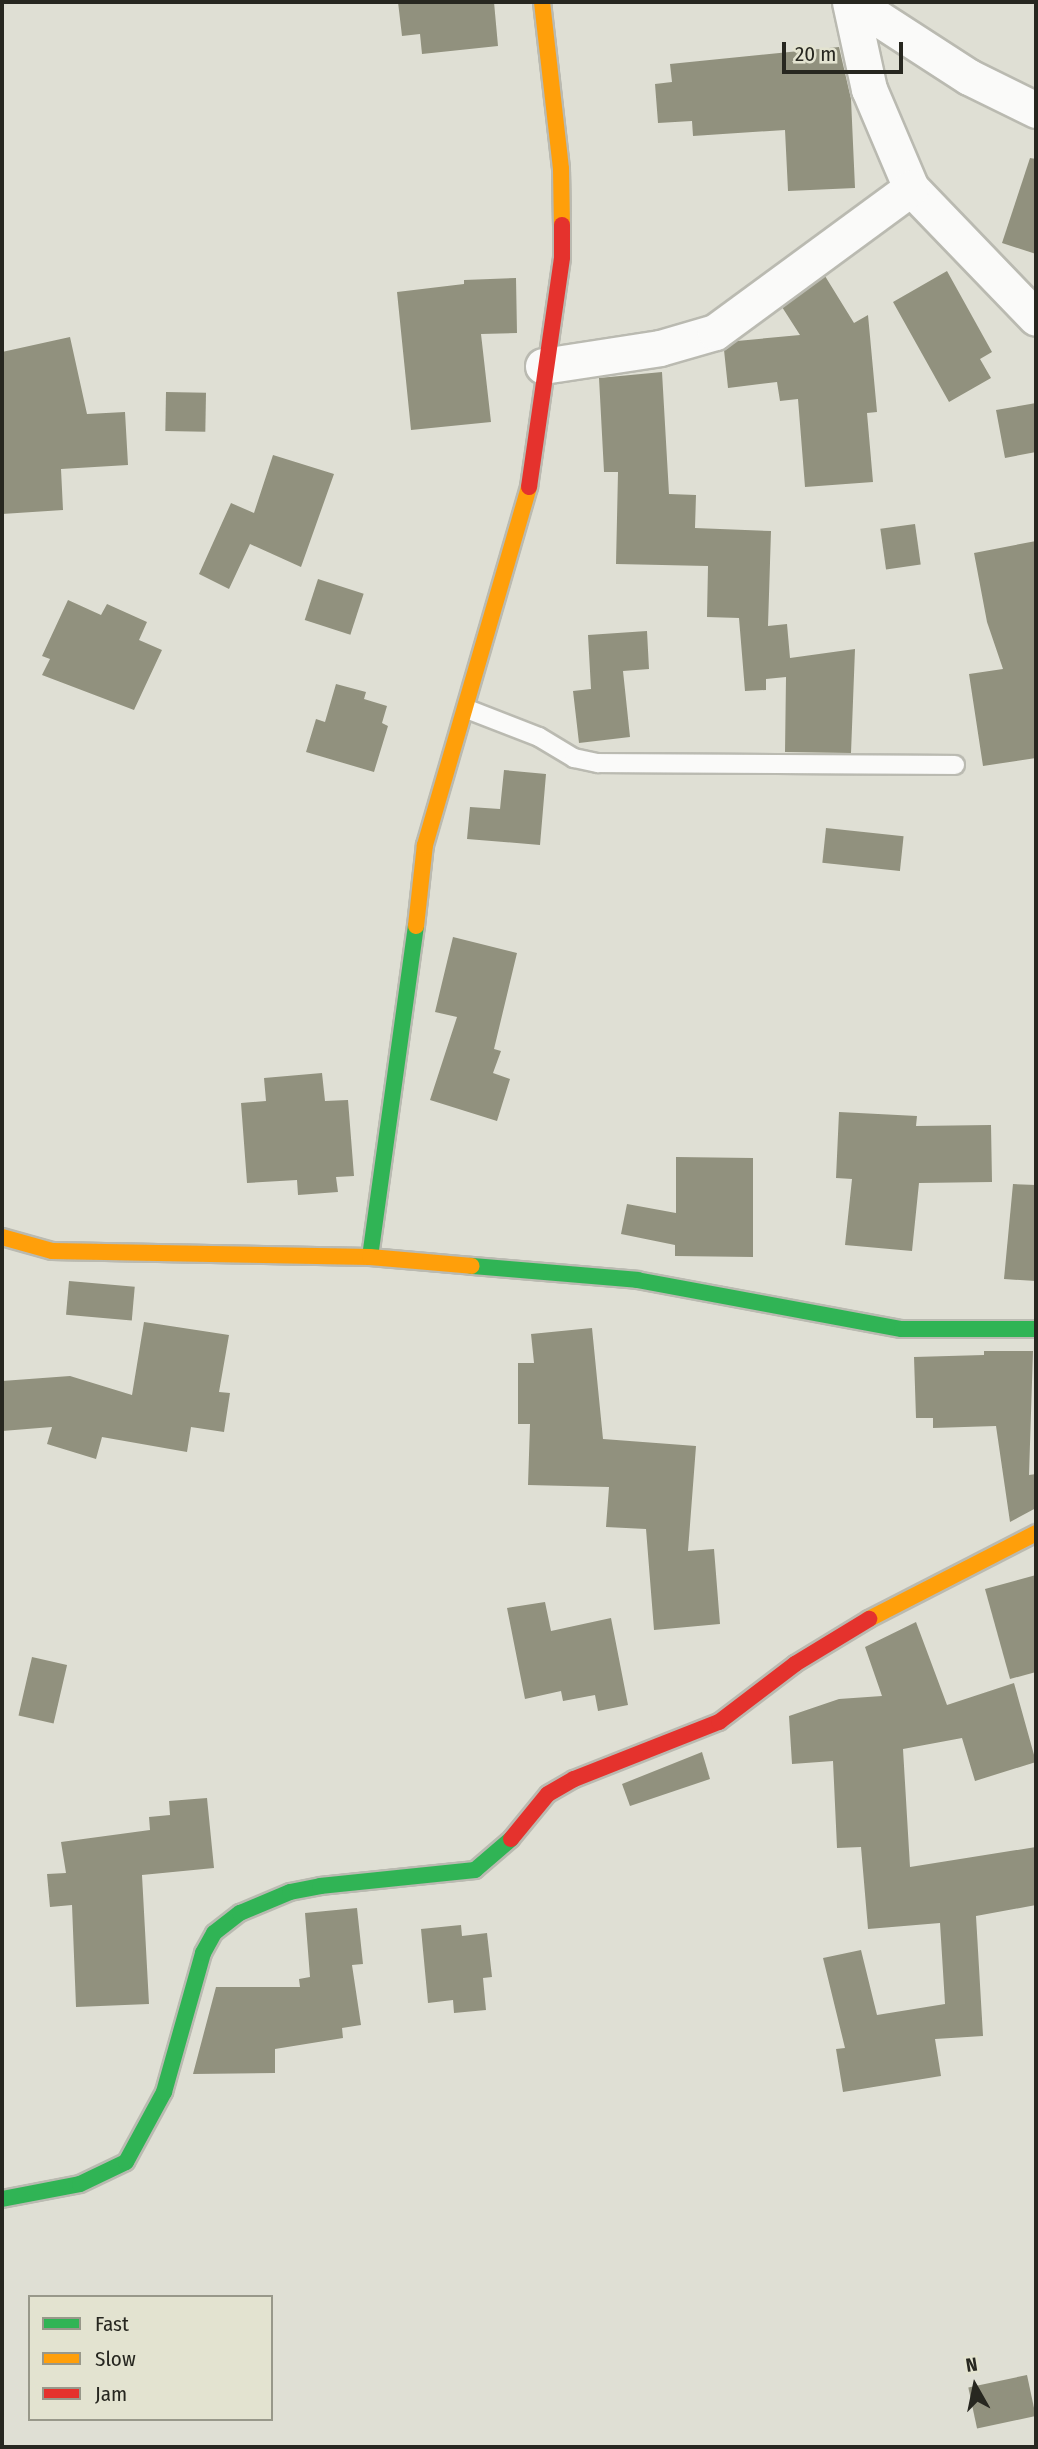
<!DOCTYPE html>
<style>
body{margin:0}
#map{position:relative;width:1038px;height:2449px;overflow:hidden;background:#dfdfd4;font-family:"Fira Sans Condensed",sans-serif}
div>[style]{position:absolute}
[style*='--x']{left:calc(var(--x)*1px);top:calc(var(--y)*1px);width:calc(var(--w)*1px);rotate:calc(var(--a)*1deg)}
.building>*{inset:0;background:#91917e;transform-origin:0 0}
.roads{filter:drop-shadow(2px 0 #babab1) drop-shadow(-2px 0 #babab1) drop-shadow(0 2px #babab1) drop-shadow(0 -2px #babab1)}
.lane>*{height:18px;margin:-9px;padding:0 9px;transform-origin:9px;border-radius:9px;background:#fafaf9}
.street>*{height:35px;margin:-17.5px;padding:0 17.5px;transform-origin:17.5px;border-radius:17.5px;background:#fafaf9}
.fast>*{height:16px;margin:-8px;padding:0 8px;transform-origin:8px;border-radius:8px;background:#30b455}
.slow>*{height:16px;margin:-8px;padding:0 8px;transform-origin:8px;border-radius:8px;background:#ff9f0a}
.jam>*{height:16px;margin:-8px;padding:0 8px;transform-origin:8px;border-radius:8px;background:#e5322d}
span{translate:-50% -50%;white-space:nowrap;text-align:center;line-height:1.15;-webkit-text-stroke:7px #e3e3d0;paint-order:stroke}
.frame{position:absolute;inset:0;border:4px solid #272720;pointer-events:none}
.legend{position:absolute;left:28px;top:2295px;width:245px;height:126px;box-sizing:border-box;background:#e3e3d0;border:2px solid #98988a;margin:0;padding:9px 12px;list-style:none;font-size:21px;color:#272720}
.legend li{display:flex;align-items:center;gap:14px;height:35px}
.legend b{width:35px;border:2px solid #98988a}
.north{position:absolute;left:940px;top:2351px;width:70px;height:70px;-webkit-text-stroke:5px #e3e3d0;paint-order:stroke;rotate:351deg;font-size:19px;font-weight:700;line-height:28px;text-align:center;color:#272720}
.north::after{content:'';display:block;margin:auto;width:24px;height:32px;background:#272720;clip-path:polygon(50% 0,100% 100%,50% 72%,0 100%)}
.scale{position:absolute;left:782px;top:42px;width:121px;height:32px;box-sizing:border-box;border:4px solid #272720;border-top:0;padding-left:9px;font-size:21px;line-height:24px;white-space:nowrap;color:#272720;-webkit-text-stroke:5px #e3e3d0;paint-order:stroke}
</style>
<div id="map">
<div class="building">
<i style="clip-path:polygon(398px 2px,494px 2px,498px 46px,422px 54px,420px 34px,402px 36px)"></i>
<i style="clip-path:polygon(839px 47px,851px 99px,855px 188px,788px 191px,785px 130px,693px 136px,692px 121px,658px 123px,655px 84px,672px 82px,670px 64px)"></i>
<i style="clip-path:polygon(1030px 158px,1036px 159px,1036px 254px,1002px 243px)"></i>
<i style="clip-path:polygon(947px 271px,992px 352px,980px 359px,991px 378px,949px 402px,893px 302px)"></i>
<i style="clip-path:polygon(825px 276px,854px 323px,868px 315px,877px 412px,867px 413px,873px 482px,805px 487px,798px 399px,780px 401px,777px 382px,728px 388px,724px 350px,737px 341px,800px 335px,782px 307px)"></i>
<i style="clip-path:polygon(516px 278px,517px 333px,481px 334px,491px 422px,411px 430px,397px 292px,464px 284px,464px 280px)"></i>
<i style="clip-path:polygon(70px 337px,87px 414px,125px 412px,128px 465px,61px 469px,63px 510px,2px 514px,2px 352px)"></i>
<i style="clip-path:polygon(662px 372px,669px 494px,696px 495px,695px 528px,771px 531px,768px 626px,787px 624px,790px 658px,855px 649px,851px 753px,785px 752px,786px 677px,766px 679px,766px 690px,745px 691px,739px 618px,707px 617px,708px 566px,616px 564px,618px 472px,604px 472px,599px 378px)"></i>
<i style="left:166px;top:392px;width:40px;height:39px;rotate:1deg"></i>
<i style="clip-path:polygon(1036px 403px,1036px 452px,1005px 458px,996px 410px)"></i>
<i style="clip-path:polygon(273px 455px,334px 474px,301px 567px,250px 544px,229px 589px,199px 574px,231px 503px,254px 513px)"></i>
<i style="left:915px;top:524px;width:41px;height:35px;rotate:82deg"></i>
<i style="clip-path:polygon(1036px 541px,1036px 758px,983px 766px,969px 674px,1003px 669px,987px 622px,974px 553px)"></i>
<i style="left:318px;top:579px;width:48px;height:43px;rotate:18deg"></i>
<i style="clip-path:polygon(68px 600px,101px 615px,107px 604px,147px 622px,139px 640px,162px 650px,134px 710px,42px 675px,50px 659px,42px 656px)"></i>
<i style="clip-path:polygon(647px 631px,649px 669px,623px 671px,630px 737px,579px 743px,573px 691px,591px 689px,588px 635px)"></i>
<i style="clip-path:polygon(336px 684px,366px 692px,364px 699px,387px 706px,382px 723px,388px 726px,374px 772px,306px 752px,316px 719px,325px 722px)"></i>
<i style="clip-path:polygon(504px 770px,546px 774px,540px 845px,467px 839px,470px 807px,500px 809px)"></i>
<i style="left:826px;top:828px;width:78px;height:35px;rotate:6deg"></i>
<i style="clip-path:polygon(453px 937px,517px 953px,494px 1049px,501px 1051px,493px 1073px,510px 1079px,497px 1121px,430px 1100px,457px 1017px,435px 1012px)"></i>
<i style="clip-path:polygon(322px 1073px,325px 1101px,348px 1100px,354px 1176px,336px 1177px,338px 1192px,298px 1195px,297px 1180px,247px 1183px,241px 1103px,266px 1101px,264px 1078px)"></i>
<i style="clip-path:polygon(839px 1112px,917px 1116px,916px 1126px,991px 1125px,992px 1182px,919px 1183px,912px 1251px,845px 1245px,852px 1179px,836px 1178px)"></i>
<i style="clip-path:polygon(676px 1157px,753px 1158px,753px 1257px,675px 1256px,675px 1245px,621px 1234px,627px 1204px,676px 1213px)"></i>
<i style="clip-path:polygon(1013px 1184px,1036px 1185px,1036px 1281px,1004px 1279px)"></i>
<i style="left:69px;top:1281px;width:66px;height:34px;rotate:5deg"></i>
<i style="clip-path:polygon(144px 1322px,229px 1335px,219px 1392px,230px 1393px,224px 1432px,191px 1427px,187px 1452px,102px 1437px,96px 1459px,47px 1444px,52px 1427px,2px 1431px,2px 1381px,70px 1376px,132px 1395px)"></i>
<i style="clip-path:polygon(592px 1328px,603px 1439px,696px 1446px,688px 1551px,714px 1549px,720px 1624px,654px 1630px,646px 1529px,606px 1527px,609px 1487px,528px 1485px,530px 1424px,518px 1424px,518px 1363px,534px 1363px,531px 1334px)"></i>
<i style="clip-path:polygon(984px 1351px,1033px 1351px,1029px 1475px,1036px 1474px,1036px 1508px,1010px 1522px,996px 1426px,933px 1428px,933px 1418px,916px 1418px,914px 1357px,984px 1355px)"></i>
<i style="clip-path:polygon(1036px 1575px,1036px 1672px,1010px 1679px,985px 1589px)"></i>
<i style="clip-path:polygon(545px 1602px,551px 1631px,611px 1618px,628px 1705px,598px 1711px,595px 1695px,563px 1701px,561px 1691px,525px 1699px,507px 1608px)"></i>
<i style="clip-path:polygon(916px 1622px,947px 1705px,1014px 1683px,1036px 1762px,975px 1781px,962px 1738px,903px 1749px,910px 1867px,1036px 1847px,1036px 1905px,976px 1916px,983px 2036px,935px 2039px,941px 2076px,843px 2092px,836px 2049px,845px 2048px,823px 1958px,861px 1950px,877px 2015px,945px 2004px,940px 1923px,868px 1929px,861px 1847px,837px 1848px,833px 1761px,792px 1764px,789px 1716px,839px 1699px,882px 1696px,865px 1647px)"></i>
<i style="left:32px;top:1657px;width:36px;height:60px;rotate:13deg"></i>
<i style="clip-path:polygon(702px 1752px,710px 1779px,630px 1806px,622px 1784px)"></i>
<i style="clip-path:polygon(207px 1798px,214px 1868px,142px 1875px,149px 2004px,76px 2007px,72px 1905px,50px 1907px,47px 1874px,66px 1873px,61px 1842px,150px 1830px,149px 1817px,170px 1815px,169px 1801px)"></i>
<i style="clip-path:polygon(357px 1908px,363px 1964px,352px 1965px,361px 2025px,342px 2028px,343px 2038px,275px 2049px,275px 2073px,193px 2074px,216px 1987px,300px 1987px,299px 1979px,310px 1977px,305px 1913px)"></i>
<i style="clip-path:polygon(461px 1925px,462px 1936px,487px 1933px,492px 1977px,483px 1978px,486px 2010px,454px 2013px,453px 2000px,428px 2003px,421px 1929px)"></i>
<i style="left:1027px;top:2375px;width:42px;height:60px;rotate:78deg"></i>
</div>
<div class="roads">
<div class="lane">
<i style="--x:467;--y:709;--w:77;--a:21.3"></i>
<i style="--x:539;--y:737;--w:41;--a:31"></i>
<i style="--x:574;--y:758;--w:25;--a:12"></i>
<i style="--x:598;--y:763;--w:357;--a:0.3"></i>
</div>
<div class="street">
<i style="--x:850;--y:2;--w:89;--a:77.7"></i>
<i style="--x:869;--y:89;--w:108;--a:67"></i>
<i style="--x:911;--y:188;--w:180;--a:46.1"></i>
<i style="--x:853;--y:2;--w:138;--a:32.9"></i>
<i style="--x:969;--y:77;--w:75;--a:26.2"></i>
<i style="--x:543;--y:366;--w:118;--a:-8.7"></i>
<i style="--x:660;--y:348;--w:57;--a:-16.2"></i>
<i style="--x:715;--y:332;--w:243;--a:-36.3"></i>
</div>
<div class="fast">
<i style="--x:370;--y:1257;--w:334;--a:-82.1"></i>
<i style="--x:472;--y:1266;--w:166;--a:4.8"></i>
<i style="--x:637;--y:1280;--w:269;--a:10.5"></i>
<i style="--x:902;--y:1329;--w:134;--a:0"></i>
<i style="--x:2;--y:2199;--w:79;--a:-10.9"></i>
<i style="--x:80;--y:2184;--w:51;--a:-25.6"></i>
<i style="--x:126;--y:2162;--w:80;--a:-61.5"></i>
<i style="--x:164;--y:2092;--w:144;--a:-74.3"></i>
<i style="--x:203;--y:1953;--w:23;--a:-61"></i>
<i style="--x:214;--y:1933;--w:33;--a:-38"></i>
<i style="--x:240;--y:1913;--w:54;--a:-22.8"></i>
<i style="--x:290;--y:1892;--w:31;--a:-11"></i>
<i style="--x:320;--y:1886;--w:156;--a:-5.9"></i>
<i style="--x:475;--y:1870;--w:48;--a:-40.7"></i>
</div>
<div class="slow">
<i style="--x:542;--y:2;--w:168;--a:83.5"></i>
<i style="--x:561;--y:169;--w:56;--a:89"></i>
<i style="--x:416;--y:926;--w:81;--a:-83.7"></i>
<i style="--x:425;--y:845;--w:373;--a:-73.8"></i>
<i style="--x:2;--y:1237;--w:52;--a:15.6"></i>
<i style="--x:52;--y:1251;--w:318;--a:1.1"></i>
<i style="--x:370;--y:1257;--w:102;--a:5"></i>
<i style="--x:869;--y:1619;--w:188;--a:-27.2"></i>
</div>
<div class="jam">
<i style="--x:529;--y:487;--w:232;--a:-81.8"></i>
<i style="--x:562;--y:257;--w:32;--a:-90"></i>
<i style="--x:511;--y:1839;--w:58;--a:-50.6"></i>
<i style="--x:548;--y:1794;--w:30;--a:-30"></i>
<i style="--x:574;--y:1779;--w:156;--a:-21.5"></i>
<i style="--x:719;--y:1722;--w:96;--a:-37.3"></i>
<i style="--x:795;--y:1664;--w:87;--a:-31.3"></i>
</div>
</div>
<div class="frame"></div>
<ul class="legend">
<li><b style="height:9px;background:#30b455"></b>Fast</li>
<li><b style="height:9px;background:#ff9f0a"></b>Slow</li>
<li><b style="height:9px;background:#e5322d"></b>Jam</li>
</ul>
<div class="north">N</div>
<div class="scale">20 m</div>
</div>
